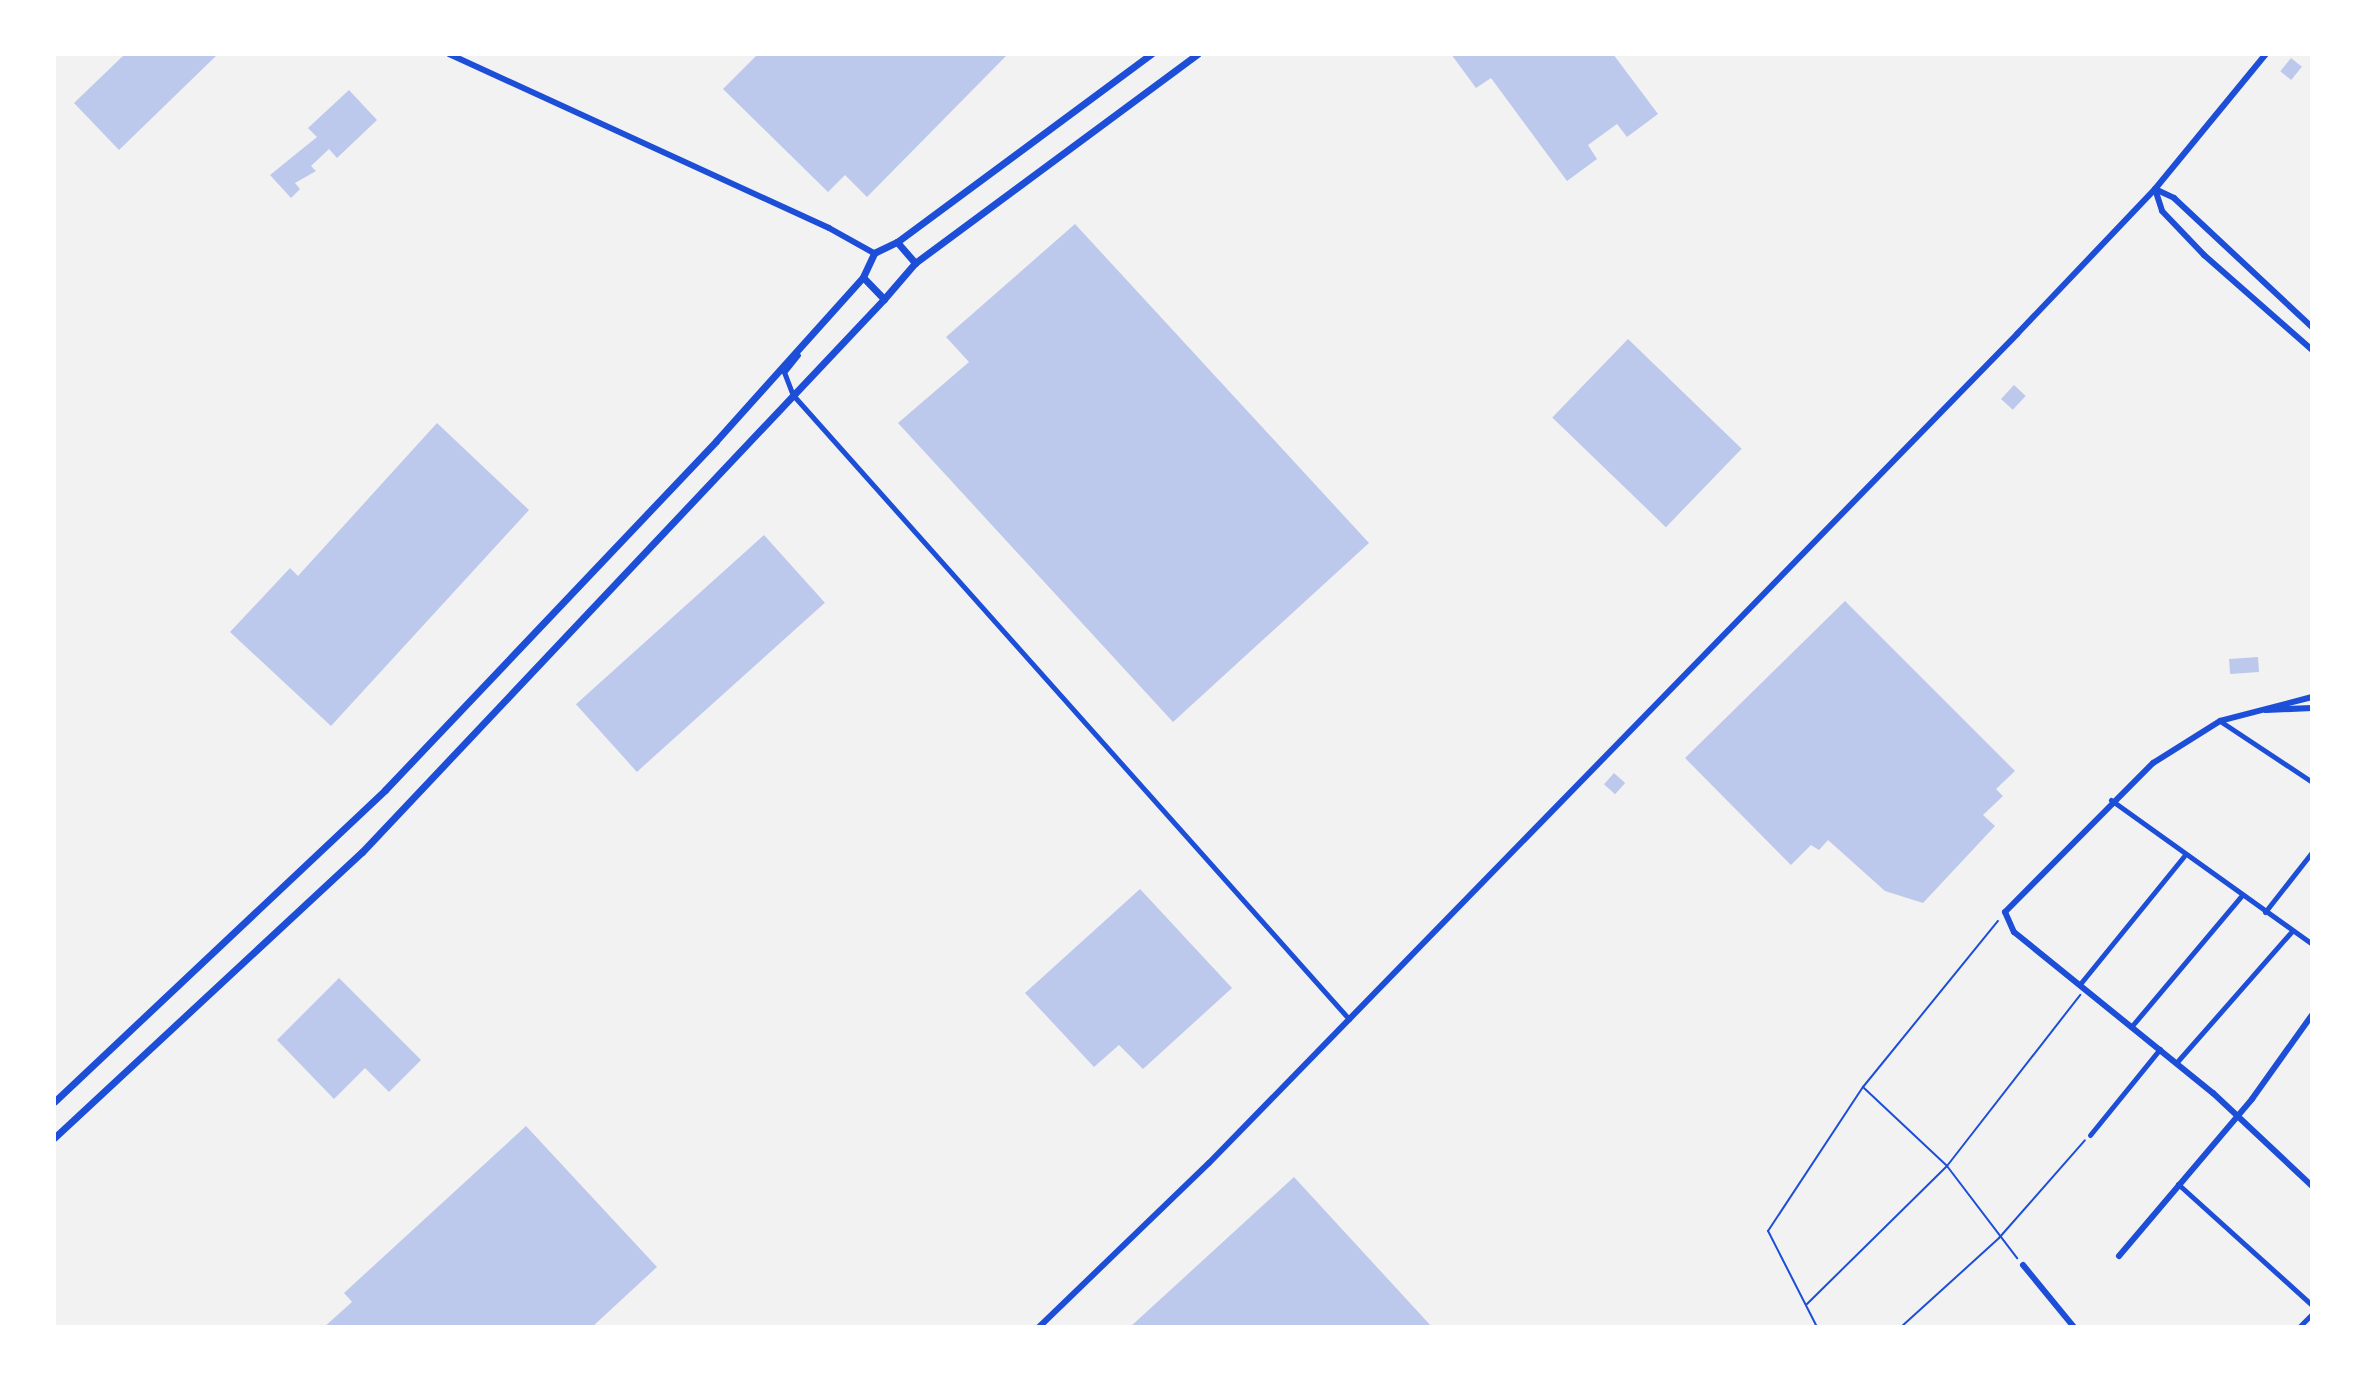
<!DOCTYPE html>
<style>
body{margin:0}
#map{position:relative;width:2366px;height:1381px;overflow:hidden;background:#f2f2f2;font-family:"PT Sans Narrow",sans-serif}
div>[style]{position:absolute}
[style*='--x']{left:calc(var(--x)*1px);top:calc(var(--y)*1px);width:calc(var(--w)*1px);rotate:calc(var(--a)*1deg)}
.building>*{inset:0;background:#bdc9ec;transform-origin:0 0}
.path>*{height:2px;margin:-1px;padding:0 1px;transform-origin:1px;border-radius:1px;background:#1d4ed8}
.minor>*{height:5px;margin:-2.5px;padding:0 2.5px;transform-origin:2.5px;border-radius:2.5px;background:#1d4ed8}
.tertiary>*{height:6px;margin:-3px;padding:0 3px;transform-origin:3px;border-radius:3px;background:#1d4ed8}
.secondary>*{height:7px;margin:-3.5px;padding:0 3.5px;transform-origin:3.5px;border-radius:3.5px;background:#1d4ed8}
span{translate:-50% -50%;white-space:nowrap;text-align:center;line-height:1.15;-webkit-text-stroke:7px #fff;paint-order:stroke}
.frame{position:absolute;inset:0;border:56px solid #fff;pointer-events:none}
</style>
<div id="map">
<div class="building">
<i style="clip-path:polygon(125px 54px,218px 54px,119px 150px,74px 103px)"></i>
<i style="clip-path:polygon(758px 54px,1008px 54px,867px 197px,845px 175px,828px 192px,723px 89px)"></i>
<i style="clip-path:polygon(1451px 54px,1613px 54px,1658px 114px,1627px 137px,1617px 124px,1588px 145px,1597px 159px,1567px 181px,1491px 78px,1476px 88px)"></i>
<i style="left:2291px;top:58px;width:14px;height:17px;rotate:39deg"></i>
<i style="clip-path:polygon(349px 90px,377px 120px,337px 158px,329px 149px,311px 166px,316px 171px,295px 183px,300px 189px,291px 198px,270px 175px,317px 137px,308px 128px)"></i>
<i style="clip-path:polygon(1075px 224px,1369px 543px,1173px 722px,898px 423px,969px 362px,946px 337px)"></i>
<i style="left:1628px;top:339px;width:158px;height:109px;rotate:44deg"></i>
<i style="left:2014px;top:385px;width:16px;height:19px;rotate:43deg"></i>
<i style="clip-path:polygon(437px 423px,529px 510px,331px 726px,230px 632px,290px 568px,298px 576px)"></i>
<i style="left:764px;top:535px;width:91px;height:253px;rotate:48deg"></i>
<i style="clip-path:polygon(1845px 601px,2015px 771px,1996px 789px,2003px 796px,1983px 815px,1995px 826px,1923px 903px,1885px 891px,1828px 840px,1819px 850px,1811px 845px,1791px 865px,1685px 758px)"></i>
<i style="left:2258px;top:657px;width:15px;height:29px;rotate:86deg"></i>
<i style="left:1614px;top:773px;width:15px;height:15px;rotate:42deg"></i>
<i style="clip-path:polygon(1140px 889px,1232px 988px,1143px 1069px,1119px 1045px,1094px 1067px,1025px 993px)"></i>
<i style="clip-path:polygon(339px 978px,421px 1060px,389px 1092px,365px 1068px,334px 1099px,277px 1040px)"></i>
<i style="clip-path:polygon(526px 1126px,657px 1267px,592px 1327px,324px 1327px,352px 1302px,344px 1293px)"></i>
<i style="clip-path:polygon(1294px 1177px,1432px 1327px,1130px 1327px)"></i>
</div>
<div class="path">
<i style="--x:1864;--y:1088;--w:114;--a:43.2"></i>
<i style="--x:1947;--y:1166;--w:116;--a:52.7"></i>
<i style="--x:1807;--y:1304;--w:197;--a:-44.6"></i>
<i style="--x:1947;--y:1166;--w:217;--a:-52.1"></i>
<i style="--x:1817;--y:1327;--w:108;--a:-117"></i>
<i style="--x:1768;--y:1231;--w:173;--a:-56.6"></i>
<i style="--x:1863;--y:1087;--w:214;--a:-50.9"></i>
<i style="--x:1901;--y:1327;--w:132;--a:-42.2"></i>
<i style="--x:1999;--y:1238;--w:130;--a:-48.7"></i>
</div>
<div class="minor">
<i style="--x:798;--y:355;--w:22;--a:129"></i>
<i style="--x:784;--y:372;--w:25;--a:69"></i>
<i style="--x:793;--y:395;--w:836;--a:48.3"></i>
<i style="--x:2220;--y:721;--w:110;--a:33.5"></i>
<i style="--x:2111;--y:800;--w:247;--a:35.6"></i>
<i style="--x:2265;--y:912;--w:76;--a:-51.9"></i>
<i style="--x:2080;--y:984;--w:165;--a:-50.9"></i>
<i style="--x:2131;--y:1027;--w:172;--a:-49.9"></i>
<i style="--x:2176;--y:1063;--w:176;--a:-48.7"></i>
<i style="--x:2090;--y:1135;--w:111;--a:-50.9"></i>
<i style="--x:2178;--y:1184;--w:181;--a:42.1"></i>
<i style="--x:2299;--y:1327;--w:18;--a:-45"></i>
</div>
<div class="tertiary">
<i style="--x:449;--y:54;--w:418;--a:24.6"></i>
<i style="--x:829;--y:228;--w:51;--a:29.1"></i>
<i style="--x:2155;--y:189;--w:23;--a:72"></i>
<i style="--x:2162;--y:211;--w:61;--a:46.3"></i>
<i style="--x:2204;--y:255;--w:144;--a:41.3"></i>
<i style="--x:2155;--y:189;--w:21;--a:25"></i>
<i style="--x:2174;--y:198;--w:189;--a:43.1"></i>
<i style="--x:2312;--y:697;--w:95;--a:165.4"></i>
<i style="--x:2220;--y:721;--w:79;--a:147.9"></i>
<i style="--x:2153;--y:763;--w:210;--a:134.8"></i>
<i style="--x:2005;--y:912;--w:22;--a:66"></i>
<i style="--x:2014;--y:932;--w:256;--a:39"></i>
<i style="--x:2213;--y:1093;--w:136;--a:43.2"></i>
<i style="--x:2266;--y:710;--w:46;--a:-2.5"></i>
<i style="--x:2119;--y:1256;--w:206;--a:-49.7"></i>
<i style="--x:2252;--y:1099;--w:103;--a:-54.5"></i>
<i style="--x:2023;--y:1265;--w:80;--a:50.6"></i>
<i style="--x:1039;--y:1327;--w:236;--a:-44"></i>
<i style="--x:1209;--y:1163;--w:1158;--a:-45.73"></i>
<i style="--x:2017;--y:334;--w:200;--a:-46.4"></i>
<i style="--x:2155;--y:189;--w:175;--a:-50.6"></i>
</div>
<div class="secondary">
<i style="--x:897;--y:242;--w:316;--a:-36.5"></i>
<i style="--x:897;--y:242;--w:28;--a:49"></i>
<i style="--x:915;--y:263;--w:48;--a:130.7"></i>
<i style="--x:884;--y:299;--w:30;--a:-134"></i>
<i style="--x:863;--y:277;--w:26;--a:-65"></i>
<i style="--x:874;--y:253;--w:25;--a:-26"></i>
<i style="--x:915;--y:263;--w:351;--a:-36.5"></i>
<i style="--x:54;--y:1102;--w:455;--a:-43.3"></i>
<i style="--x:385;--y:790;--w:481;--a:-46.5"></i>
<i style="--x:716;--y:441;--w:220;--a:-48.1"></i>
<i style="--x:54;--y:1138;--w:420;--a:-42.9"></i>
<i style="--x:362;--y:852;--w:760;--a:-46.65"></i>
</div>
<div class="frame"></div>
</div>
